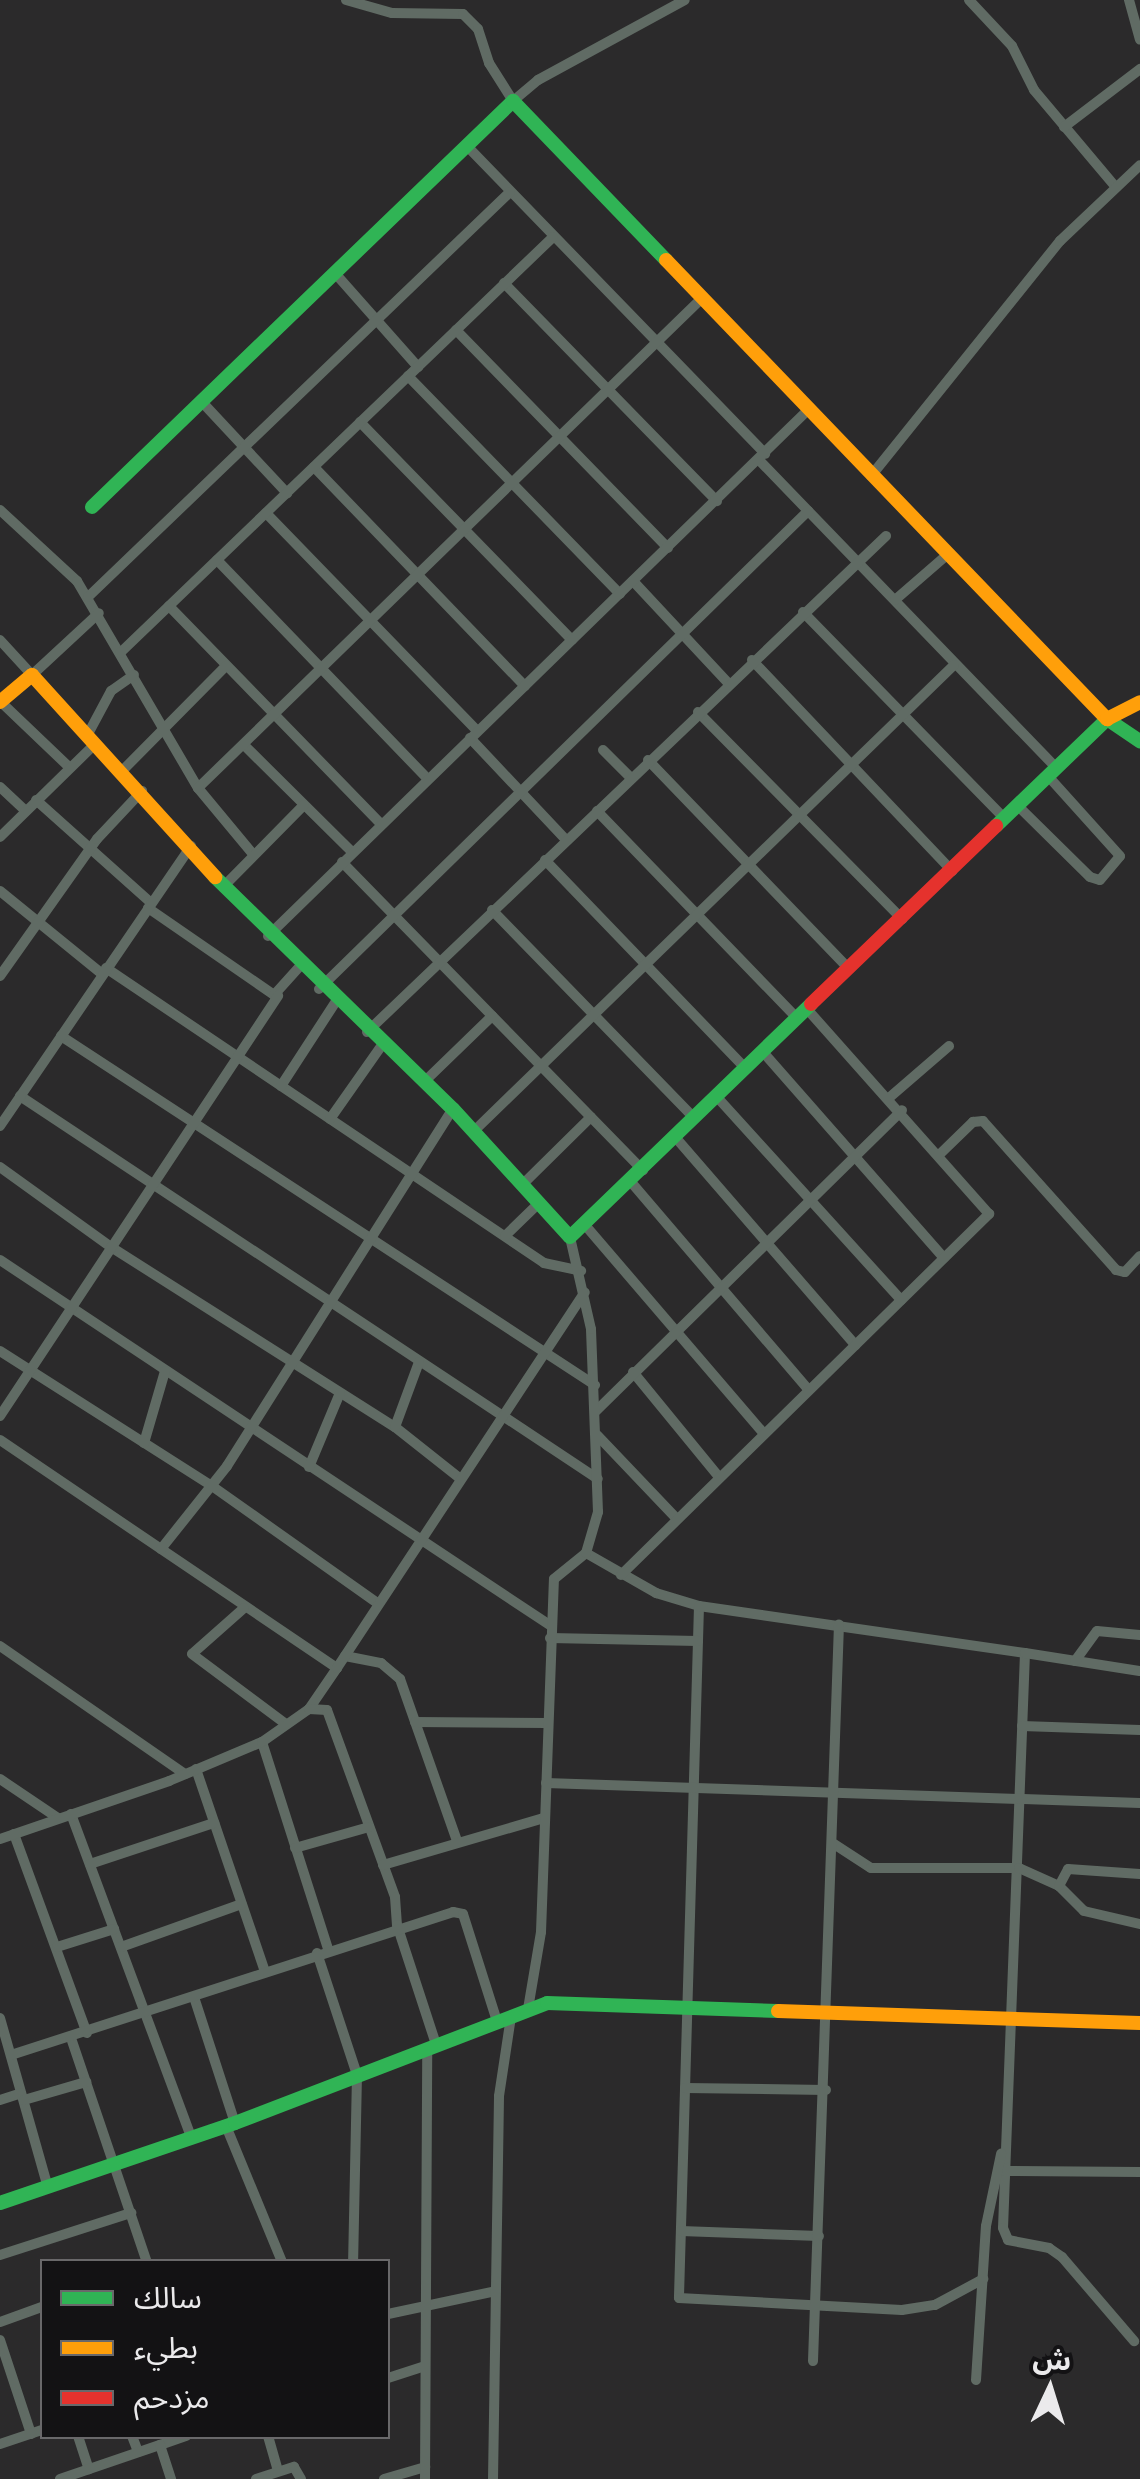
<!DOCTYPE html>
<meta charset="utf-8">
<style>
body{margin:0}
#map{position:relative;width:1140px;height:2479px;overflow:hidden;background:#2b2a2b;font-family:Ubuntu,"Noto Sans Arabic",sans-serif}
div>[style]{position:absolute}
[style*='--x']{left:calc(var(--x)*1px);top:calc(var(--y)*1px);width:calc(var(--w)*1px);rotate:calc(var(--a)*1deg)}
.street>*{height:10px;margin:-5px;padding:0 5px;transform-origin:5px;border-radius:5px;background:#606b64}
.fast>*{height:14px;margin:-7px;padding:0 7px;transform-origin:7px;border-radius:7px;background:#30b455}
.slow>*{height:14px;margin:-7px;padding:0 7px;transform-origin:7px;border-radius:7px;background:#ff9f0a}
.jam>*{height:14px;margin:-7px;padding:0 7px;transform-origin:7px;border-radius:7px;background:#e5322d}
span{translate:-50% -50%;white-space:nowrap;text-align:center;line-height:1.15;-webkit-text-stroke:8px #131214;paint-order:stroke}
.legend{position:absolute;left:40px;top:2259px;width:350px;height:180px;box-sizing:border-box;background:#131214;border:2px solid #69686a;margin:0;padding:12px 18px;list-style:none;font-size:30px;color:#ebeaec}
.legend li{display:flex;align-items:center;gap:20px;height:50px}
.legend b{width:50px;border:2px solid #69686a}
.north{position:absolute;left:1000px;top:2339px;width:100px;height:100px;-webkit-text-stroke:8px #131214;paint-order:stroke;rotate:4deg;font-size:28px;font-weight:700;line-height:40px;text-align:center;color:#ebeaec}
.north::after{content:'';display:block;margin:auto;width:35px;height:45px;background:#ebeaec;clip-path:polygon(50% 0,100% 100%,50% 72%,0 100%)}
</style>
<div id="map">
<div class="street">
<i style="--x:346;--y:0;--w:48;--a:15.8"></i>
<i style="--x:392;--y:13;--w:71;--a:0.8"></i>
<i style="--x:463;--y:14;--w:21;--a:45"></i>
<i style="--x:478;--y:29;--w:36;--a:72"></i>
<i style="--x:489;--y:63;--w:45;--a:57.7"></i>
<i style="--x:513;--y:101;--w:33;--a:-40"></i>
<i style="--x:538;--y:80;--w:167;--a:-28.6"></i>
<i style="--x:969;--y:0;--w:63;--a:46.9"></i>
<i style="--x:1012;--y:46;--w:49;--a:63.4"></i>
<i style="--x:1034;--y:90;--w:124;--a:49.9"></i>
<i style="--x:1129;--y:0;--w:41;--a:74.6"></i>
<i style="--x:1064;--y:127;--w:96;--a:-37.3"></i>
<i style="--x:466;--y:145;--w:430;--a:45.9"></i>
<i style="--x:334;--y:272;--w:127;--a:48.5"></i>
<i style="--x:504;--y:283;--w:305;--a:45.7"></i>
<i style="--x:456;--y:330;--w:304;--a:45.8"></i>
<i style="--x:408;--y:376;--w:304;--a:45.8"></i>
<i style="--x:202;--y:402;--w:125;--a:47"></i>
<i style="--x:360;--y:422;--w:304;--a:45.8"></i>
<i style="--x:759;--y:460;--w:428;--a:46"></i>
<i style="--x:314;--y:467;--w:304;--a:46.1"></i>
<i style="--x:871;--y:476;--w:302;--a:-51.2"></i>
<i style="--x:1060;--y:241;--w:110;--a:-43.5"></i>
<i style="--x:0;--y:510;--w:105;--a:42.7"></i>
<i style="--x:77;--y:581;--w:240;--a:59.7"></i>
<i style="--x:198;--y:788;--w:85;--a:50.3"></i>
<i style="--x:266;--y:513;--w:303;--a:45.9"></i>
<i style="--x:217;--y:560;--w:304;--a:46.1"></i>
<i style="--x:633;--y:581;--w:139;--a:47"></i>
<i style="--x:88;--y:597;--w:585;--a:-43.82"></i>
<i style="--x:895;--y:600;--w:69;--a:-40.9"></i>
<i style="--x:169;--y:606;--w:304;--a:45.8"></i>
<i style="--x:803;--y:612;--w:289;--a:45.7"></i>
<i style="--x:0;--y:640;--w:47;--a:47.6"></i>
<i style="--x:32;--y:675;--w:91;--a:-42.8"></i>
<i style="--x:120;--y:653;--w:600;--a:-43.85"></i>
<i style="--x:752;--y:660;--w:291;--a:46.5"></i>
<i style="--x:1;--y:702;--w:91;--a:43.7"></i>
<i style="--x:698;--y:712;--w:291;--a:45.4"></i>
<i style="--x:88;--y:734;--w:49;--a:-61.9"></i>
<i style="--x:111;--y:691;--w:28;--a:-35"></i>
<i style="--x:470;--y:738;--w:140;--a:46.7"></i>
<i style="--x:245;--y:746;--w:151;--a:44.7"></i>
<i style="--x:603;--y:750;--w:38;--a:45"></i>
<i style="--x:648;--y:760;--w:290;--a:46.1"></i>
<i style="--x:122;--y:771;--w:148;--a:-45.3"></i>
<i style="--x:0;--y:787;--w:35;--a:43"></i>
<i style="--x:198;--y:788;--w:700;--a:-44.19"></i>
<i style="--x:36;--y:800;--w:154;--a:41.8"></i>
<i style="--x:1018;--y:806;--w:101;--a:44.6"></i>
<i style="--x:1090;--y:877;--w:10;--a:17"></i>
<i style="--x:1100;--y:880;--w:31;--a:-50"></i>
<i style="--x:1120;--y:856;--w:108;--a:-132"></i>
<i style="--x:597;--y:811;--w:288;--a:46"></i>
<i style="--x:0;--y:837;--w:134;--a:-44.4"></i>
<i style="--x:545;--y:860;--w:289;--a:46.1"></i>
<i style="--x:342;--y:862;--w:431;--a:45.7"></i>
<i style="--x:223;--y:887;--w:115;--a:-45.4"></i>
<i style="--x:0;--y:891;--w:132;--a:39.1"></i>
<i style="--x:148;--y:908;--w:153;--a:34.6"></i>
<i style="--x:274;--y:995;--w:36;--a:-48"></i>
<i style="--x:492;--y:910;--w:290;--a:45.8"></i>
<i style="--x:268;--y:936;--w:757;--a:-44.25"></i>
<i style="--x:106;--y:968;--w:528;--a:33.96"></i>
<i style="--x:544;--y:1263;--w:38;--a:12"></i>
<i style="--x:0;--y:976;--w:168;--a:-54.7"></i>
<i style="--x:97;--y:839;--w:66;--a:-46.8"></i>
<i style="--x:319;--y:989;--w:684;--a:-44.35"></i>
<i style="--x:367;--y:1032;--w:718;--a:-43.7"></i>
<i style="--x:61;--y:1036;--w:638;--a:33.17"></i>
<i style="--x:763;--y:1052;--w:274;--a:48.7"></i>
<i style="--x:424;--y:1082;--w:95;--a:-44.1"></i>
<i style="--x:281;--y:1086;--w:99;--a:-57"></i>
<i style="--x:20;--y:1096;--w:693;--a:33.53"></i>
<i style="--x:717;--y:1097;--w:274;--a:47.8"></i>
<i style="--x:890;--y:1097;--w:78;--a:-40.8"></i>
<i style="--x:330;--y:1119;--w:90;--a:-54.9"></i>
<i style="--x:0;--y:1126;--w:339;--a:-55.7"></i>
<i style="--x:474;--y:1131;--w:669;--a:-44.15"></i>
<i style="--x:676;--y:1138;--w:274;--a:49.1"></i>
<i style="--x:941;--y:1153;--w:45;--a:-44.1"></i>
<i style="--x:973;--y:1122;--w:10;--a:-6"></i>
<i style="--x:983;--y:1121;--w:200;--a:48.2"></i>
<i style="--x:1116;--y:1270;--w:9;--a:13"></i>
<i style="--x:1125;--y:1272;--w:22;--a:-47"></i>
<i style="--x:0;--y:1167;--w:137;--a:35.8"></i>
<i style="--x:111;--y:1247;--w:336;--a:32.4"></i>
<i style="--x:395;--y:1427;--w:80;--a:38.4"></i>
<i style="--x:631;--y:1182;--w:272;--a:49.5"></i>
<i style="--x:524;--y:1183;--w:94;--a:-44.6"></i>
<i style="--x:585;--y:1225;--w:274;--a:49.4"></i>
<i style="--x:505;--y:1236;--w:49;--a:-44.2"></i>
<i style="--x:0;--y:1260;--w:661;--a:33.59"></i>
<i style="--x:0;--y:1351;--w:251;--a:32.5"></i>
<i style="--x:212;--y:1486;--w:201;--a:35.3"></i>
<i style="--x:633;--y:1372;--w:134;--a:50.7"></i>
<i style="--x:596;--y:1411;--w:429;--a:-44.5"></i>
<i style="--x:0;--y:1416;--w:504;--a:-56.5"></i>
<i style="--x:395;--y:1427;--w:69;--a:-69.7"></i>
<i style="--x:597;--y:1435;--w:116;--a:46.4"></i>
<i style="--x:0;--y:1440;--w:407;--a:34.1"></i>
<i style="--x:337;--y:1668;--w:50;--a:124.3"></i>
<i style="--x:144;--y:1443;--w:75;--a:-73.7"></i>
<i style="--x:309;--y:1467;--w:80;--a:-67.3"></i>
<i style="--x:161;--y:1549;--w:106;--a:-51.5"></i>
<i style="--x:227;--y:1466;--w:423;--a:-57.7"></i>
<i style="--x:586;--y:1553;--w:81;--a:29.7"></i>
<i style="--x:656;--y:1593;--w:45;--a:16.8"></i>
<i style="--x:699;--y:1606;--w:692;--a:91.66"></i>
<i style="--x:679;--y:2298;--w:223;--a:3.1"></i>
<i style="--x:902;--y:2310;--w:33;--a:-9"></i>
<i style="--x:935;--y:2305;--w:55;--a:-28.4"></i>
<i style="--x:621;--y:1575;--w:516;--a:-44.45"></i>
<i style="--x:989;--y:1214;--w:273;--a:-131.6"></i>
<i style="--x:699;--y:1606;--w:329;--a:8.2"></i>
<i style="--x:1025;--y:1653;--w:575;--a:92.19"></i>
<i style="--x:1003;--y:2228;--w:13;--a:67"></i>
<i style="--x:1008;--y:2240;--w:42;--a:11"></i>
<i style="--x:1049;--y:2248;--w:16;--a:35"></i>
<i style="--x:1062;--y:2257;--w:111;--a:49.4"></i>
<i style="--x:244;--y:1608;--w:69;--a:138.5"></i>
<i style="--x:192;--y:1654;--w:117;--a:36.7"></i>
<i style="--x:550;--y:1638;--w:148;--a:1.2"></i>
<i style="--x:0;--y:1646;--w:225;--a:34.7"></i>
<i style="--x:1025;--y:1653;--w:116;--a:8.9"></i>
<i style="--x:345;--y:1656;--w:37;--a:11"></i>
<i style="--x:381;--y:1663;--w:25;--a:40"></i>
<i style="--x:400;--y:1679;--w:172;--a:70.6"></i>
<i style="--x:1075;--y:1661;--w:37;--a:-54"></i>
<i style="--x:1097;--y:1631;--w:43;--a:5.3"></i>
<i style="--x:337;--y:1668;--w:450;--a:-56.6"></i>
<i style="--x:415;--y:1722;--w:132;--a:0.4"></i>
<i style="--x:1022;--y:1726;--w:118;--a:1.9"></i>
<i style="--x:262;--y:1742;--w:217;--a:72.3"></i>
<i style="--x:196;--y:1769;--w:214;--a:71.2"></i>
<i style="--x:0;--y:1779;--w:70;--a:33.9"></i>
<i style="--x:546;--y:1783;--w:594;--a:1.93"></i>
<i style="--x:71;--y:1814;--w:347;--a:69.6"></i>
<i style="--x:14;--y:1834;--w:212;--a:69.9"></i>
<i style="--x:0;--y:1839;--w:179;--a:-18.9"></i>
<i style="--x:169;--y:1781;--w:101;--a:-22.8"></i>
<i style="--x:262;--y:1742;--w:57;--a:-35.1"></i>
<i style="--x:309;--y:1709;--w:18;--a:3"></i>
<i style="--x:327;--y:1710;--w:199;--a:70"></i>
<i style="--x:395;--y:1897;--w:28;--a:86"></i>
<i style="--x:397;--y:1925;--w:125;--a:71.9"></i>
<i style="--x:834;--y:1844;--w:44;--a:33"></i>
<i style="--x:871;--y:1868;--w:148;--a:0"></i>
<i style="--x:1019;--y:1868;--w:44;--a:24.2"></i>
<i style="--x:1059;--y:1886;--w:35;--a:45"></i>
<i style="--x:1084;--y:1911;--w:57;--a:13.1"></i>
<i style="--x:295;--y:1848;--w:77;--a:-15.8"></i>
<i style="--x:90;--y:1864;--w:131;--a:-18.3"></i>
<i style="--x:383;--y:1865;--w:168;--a:-16.3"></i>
<i style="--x:1059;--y:1886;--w:19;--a:-62"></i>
<i style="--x:1068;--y:1869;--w:72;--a:4"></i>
<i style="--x:57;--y:1947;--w:60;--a:-17.5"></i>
<i style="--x:121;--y:1947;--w:128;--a:-19.6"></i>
<i style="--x:317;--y:1953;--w:128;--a:71.8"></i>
<i style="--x:357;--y:2075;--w:187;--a:91.2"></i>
<i style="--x:194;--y:1997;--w:133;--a:72"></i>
<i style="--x:528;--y:2009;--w:78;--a:-80.4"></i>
<i style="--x:541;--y:1932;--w:353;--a:-87.9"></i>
<i style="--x:554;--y:1579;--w:41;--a:-39.1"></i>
<i style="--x:586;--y:1553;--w:43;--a:-73.7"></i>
<i style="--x:598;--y:1512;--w:183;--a:-92.2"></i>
<i style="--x:591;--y:1329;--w:94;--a:-102.9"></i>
<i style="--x:0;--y:2018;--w:177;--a:74.2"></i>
<i style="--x:71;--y:2038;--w:237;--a:71.3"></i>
<i style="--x:11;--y:2055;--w:465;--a:-17.9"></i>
<i style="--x:453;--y:1912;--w:10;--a:11"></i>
<i style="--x:463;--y:1914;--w:112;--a:72.4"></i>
<i style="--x:685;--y:2088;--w:141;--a:0.8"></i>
<i style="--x:0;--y:2100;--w:22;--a:-18"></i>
<i style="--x:24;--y:2100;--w:65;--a:-16.2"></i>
<i style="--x:226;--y:2126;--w:147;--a:67.6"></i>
<i style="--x:1004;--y:2171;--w:136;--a:0.4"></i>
<i style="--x:681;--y:2231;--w:138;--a:2.1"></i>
<i style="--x:0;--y:2255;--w:138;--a:-17.8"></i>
<i style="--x:388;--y:2314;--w:110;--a:-12"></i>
<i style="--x:0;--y:2322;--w:45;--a:-19.7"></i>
<i style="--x:0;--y:2340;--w:99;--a:71.7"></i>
<i style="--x:813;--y:2361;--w:737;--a:-87.98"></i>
<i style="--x:388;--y:2378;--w:39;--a:-18"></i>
<i style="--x:976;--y:2380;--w:154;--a:-86.3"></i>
<i style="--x:986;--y:2226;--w:74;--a:-78.2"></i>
<i style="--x:78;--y:2436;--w:35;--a:72"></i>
<i style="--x:132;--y:2436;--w:17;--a:69"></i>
<i style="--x:268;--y:2436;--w:36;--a:74"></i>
<i style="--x:0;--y:2444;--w:44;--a:-18.4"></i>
<i style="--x:160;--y:2445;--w:28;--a:-19"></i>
<i style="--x:60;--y:2479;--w:106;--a:-18.8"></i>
<i style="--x:160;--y:2445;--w:36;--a:72"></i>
<i style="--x:256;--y:2479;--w:40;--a:-18"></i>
<i style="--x:294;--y:2467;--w:14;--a:60"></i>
<i style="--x:384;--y:2479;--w:43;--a:-16.3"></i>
<i style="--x:425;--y:2479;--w:431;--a:-89.7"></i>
<i style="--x:493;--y:2479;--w:383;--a:-89.1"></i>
<i style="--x:499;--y:2096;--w:80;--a:-81.4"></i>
</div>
<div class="fast">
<i style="--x:92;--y:507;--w:585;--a:-43.96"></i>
<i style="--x:513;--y:101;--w:221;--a:46.1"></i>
<i style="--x:996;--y:826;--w:154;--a:-43.9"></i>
<i style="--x:1107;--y:719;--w:40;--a:34"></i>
<i style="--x:215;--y:877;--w:332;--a:44.3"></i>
<i style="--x:453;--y:1109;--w:173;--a:47.6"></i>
<i style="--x:570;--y:1237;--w:335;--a:-44"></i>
<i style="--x:0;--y:2203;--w:248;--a:-18.8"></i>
<i style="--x:235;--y:2123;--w:334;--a:-21"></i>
<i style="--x:547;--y:2003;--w:231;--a:2"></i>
</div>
<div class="slow">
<i style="--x:666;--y:260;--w:637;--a:46.15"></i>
<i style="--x:1107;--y:719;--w:37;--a:-27"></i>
<i style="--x:0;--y:702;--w:42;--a:-40.2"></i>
<i style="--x:32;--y:675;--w:273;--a:47.8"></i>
<i style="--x:778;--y:2011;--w:362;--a:1.9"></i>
</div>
<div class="jam">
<i style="--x:811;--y:1004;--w:257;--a:-43.9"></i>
</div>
<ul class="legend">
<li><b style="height:12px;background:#30b455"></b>سالك</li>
<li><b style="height:12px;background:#ff9f0a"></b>بطيء</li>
<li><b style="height:12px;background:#e5322d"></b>مزدحم</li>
</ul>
<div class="north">ش</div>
</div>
